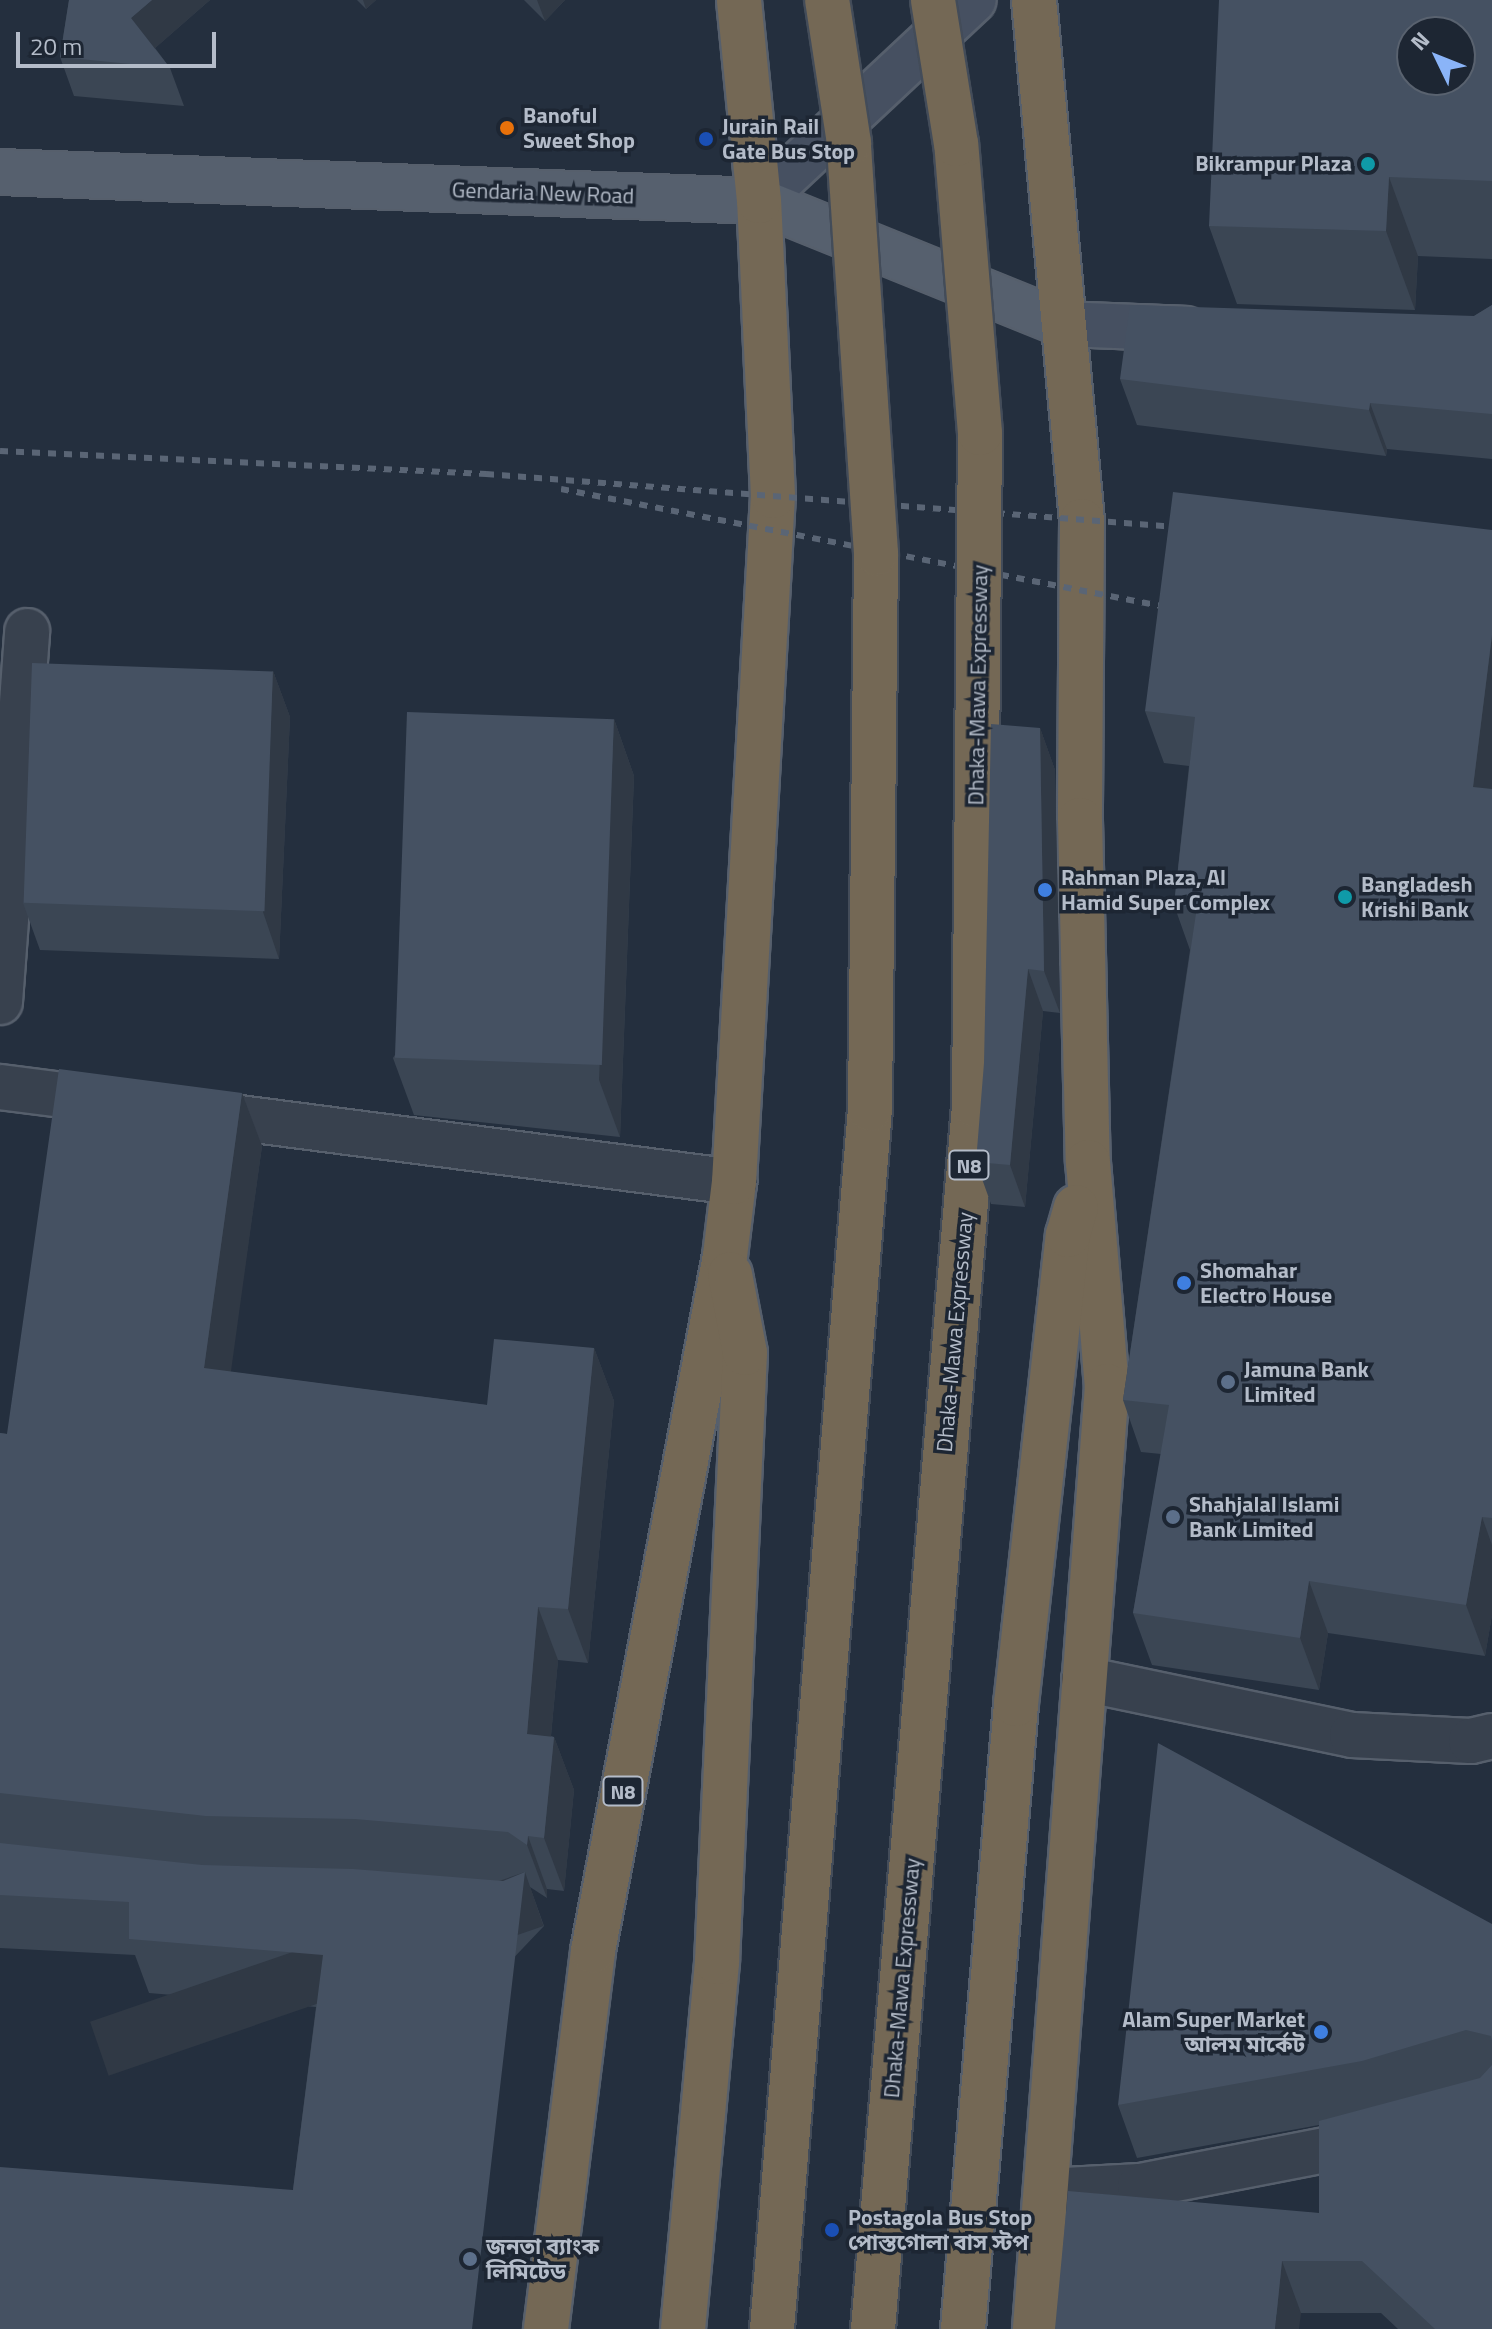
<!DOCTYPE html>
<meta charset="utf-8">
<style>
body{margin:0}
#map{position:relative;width:1492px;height:2329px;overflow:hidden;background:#242f3e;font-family:"Titillium Web","Noto Sans Bengali",sans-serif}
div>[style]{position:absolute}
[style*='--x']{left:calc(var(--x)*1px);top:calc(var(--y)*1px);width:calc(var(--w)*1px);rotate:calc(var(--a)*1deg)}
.roads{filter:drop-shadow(2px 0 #565f6c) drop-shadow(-2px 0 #565f6c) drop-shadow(0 2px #565f6c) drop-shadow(0 -2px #565f6c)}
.street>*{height:44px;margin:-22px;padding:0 22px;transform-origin:22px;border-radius:22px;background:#38414e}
.secondary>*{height:44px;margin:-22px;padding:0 22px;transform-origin:22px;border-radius:22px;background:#465061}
.primary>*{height:44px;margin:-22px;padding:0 22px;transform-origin:22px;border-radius:22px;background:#56606e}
.highway>*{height:44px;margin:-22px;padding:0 22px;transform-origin:22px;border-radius:22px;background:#746855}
.rail>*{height:6px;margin-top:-3px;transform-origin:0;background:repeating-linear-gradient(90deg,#5a6575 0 8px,transparent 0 16px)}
.bridges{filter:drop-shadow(2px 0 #434c59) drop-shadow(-2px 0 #434c59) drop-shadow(0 2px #434c59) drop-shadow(0 -2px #434c59)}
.highway-bridge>*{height:44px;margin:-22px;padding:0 22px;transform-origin:22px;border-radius:22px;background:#746855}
.wall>*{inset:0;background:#3b4654}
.shaded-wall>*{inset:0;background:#303945;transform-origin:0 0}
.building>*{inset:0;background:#455162;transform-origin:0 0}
.dots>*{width:22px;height:22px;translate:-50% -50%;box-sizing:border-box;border:4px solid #1d2633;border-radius:50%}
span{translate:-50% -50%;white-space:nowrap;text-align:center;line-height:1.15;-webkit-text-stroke:7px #1d2633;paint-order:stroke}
.shield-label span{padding:2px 6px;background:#1d2633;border:2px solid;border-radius:6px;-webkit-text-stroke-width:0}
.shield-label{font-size:20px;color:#b4bcc9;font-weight:700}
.poi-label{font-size:22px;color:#b4bcc9;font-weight:700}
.left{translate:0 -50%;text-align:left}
.right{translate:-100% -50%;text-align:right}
.street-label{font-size:22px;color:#b4bcc9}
.north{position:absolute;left:1396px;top:16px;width:80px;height:80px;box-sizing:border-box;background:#1d2633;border:2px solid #59626f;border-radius:50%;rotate:313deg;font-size:22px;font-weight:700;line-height:32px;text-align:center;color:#b4bcc9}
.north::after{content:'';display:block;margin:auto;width:28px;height:36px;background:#8ab4f8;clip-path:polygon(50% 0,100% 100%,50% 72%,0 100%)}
.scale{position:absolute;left:16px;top:32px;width:200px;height:36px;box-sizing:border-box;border:4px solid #b4bcc9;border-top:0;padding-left:10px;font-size:24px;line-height:28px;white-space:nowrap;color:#b4bcc9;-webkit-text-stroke:6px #1d2633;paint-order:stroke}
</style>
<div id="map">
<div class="roads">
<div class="street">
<i style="--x:0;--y:1002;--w:372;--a:-85.8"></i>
<i style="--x:0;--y:1087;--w:118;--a:7.3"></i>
<i style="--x:193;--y:1112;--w:546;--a:7.37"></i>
<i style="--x:1084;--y:1679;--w:274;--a:11.8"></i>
<i style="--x:1352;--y:1735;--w:119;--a:2.9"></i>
<i style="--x:1471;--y:1741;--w:22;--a:-13"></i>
<i style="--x:1047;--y:2191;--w:93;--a:-3.1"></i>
<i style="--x:1140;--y:2186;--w:252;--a:-11"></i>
<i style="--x:1387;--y:2138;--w:110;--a:-16.9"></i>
</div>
<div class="secondary">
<i style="--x:759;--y:201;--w:294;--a:-43.1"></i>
<i style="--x:1063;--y:324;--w:123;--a:2.3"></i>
</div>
<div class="primary">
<i style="--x:0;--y:172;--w:760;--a:2.19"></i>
<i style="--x:759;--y:201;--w:328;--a:22"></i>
</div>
<div class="highway">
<i style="--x:1034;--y:0;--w:523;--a:84.74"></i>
<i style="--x:1082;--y:521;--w:299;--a:90.4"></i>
<i style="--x:1080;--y:820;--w:342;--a:88.7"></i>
<i style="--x:1088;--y:1162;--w:225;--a:85.2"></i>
<i style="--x:1107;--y:1386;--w:946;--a:94.37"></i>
<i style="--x:546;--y:2329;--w:381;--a:-82.9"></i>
<i style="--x:593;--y:1951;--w:707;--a:-79.25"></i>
<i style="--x:725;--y:1256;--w:75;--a:-83.1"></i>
<i style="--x:734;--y:1182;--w:687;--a:-86.75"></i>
<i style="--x:773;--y:496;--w:295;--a:-92.7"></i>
<i style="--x:759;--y:201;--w:202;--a:-95.7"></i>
<i style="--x:683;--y:2329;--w:369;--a:-84.7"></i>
<i style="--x:717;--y:1962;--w:610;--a:-87.37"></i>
<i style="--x:745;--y:1353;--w:80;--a:-100.8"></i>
<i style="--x:963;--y:2329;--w:627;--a:-85.15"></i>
<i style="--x:1016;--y:1704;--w:472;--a:-83.7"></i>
<i style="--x:1068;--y:1235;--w:29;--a:-74"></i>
</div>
</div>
<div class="rail">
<i style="--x:0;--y:451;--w:487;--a:2.7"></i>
<i style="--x:486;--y:474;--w:705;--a:4.39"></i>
<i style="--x:561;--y:489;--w:632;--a:11.04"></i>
</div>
<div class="bridges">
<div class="highway-bridge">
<i style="--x:772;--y:2329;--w:1224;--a:-85.41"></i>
<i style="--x:870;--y:1109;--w:556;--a:-89.38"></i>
<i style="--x:876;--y:553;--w:411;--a:-93.8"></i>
<i style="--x:849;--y:143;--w:145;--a:-98.7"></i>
<i style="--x:873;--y:2329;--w:1228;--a:-85.28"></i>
<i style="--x:974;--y:1105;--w:672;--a:-89.49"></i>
<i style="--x:980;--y:433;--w:290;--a:-94.7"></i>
<i style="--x:956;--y:144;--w:146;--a:-99.1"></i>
</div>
</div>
<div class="wall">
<i style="clip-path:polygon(69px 0,210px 0,155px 48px,170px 68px,184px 106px,74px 96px,60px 57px)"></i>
<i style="clip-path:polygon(357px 0,376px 0,366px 9px)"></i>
<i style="clip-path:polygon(524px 0,565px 0,545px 21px)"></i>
<i style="clip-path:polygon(1492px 0,1492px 259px,1418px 256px,1415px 310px,1237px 304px,1209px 226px)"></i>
<i style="clip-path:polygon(1492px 305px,1492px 459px,1387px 449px,1386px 456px,1137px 425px,1120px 379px,1474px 316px)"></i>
<i style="clip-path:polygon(1492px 530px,1492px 1615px,1485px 1656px,1328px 1633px,1319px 1690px,1152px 1665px,1133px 1613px,1161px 1454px,1141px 1452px,1123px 1400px,1190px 950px,1174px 905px,1189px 766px,1164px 763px,1145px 711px)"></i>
<i style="clip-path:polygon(273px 671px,290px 717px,279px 959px,40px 950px,23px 903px)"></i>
<i style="clip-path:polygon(614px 719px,634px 776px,620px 1137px,414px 1115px,393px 1058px)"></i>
<i style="clip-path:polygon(1040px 728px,1055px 770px,1060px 1013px,1043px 1011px,1025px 1207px,991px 1204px,976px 1162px)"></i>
<i style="clip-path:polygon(242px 1093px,262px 1146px,230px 1372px,487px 1405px,594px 1348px,614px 1401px,588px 1663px,558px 1660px,551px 1736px,554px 1737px,574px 1790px,564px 1891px,547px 1889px,547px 1898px,530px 1887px,544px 1926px,293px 2190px,316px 2007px,149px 1993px,135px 1955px,0 1948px,0 1433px,7px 1434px)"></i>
<i style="clip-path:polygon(1492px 1924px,1492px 2329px,1398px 2329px,1381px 2313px,1301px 2313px,1055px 2329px,1319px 2213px,1319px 2125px,1137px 2158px,1118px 2105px)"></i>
</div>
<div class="shaded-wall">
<i style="clip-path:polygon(152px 0,210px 0,145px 57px,131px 18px)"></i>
<i style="clip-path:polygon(363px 0,376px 0,366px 9px)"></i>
<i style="clip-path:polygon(537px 0,565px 0,545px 21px)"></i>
<i style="clip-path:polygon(1389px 177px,1418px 256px,1415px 310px,1386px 231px)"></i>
<i style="clip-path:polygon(1370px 403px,1387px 449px,1386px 456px,1369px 410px)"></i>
<i style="clip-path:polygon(1492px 635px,1492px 835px,1473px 787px)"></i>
<i style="clip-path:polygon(273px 671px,290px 717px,279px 959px,263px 912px)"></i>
<i style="clip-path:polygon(614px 719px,634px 776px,620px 1137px,599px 1080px)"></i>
<i style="clip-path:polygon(1040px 728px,1055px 770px,1060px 1013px,1044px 971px)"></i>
<i style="clip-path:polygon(1028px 969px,1043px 1011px,1025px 1207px,1010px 1165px)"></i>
<i style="clip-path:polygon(242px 1093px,262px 1146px,224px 1422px,204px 1368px)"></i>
<i style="clip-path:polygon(594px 1348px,614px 1401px,588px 1663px,568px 1609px)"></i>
<i style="clip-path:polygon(1482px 1517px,1492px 1545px,1492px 1615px,1485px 1656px,1466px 1605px)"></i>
<i style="clip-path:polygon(1309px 1581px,1328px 1633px,1319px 1690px,1300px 1638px)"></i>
<i style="clip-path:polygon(538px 1607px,558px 1660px,546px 1788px,527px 1734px)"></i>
<i style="clip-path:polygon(554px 1737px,574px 1790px,564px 1891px,544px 1838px)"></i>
<i style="clip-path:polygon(528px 1836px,547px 1889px,547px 1898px,527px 1845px)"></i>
<i style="left:525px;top:1872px;width:57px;height:460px;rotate:71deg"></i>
<i style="clip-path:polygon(1282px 2261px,1301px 2313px,1299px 2329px,1275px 2329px)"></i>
</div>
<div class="building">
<i style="clip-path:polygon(69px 0,152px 0,131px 18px,170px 68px,60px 57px)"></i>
<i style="clip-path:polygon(evenodd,1219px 0,1492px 0,1492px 181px,1389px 177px,1386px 231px,1209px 226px,1219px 0,1412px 32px,1460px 32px,1460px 80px,1412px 80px,1412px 32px)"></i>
<i style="clip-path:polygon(1130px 305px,1474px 316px,1492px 305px,1492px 414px,1370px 403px,1369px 410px,1120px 379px)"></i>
<i style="clip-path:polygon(1173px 492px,1492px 530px,1492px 635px,1473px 787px,1492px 789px,1492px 1518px,1482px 1517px,1466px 1605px,1309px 1581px,1300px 1638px,1133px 1613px,1169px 1405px,1123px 1400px,1197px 907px,1174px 905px,1195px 717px,1145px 711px)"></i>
<i style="left:32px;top:663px;width:241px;height:240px;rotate:2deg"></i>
<i style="left:407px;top:712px;width:207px;height:346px;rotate:2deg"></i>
<i style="clip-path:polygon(991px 724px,1040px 728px,1044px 971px,1028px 969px,1010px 1165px,976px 1162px,984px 1063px)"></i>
<i style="clip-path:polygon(59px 1069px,242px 1093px,204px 1368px,487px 1405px,494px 1339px,594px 1348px,568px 1609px,538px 1607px,527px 1734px,554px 1737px,544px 1838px,528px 1836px,527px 1845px,508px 1832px,355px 1819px,206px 1816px,0 1793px,0 1433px,7px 1434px)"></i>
<i style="clip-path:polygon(1158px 1743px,1492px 1924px,1492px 2041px,1491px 2036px,1466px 2030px,1362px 2061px,1118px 2105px)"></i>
<i style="clip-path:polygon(0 1843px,202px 1865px,353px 1869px,503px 1881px,525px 1872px,472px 2329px,0 2329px,0 2167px,293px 2190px,323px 1955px,129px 1939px,129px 1902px,0 1895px)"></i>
<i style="clip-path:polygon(1492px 2065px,1492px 2329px,1435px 2329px,1362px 2261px,1282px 2261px,1275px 2329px,1055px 2329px,1068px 2191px,1319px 2213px,1319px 2121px,1480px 2078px)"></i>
</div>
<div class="dots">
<i style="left:507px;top:128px;background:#e8710a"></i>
<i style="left:706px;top:139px;background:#1a4fb4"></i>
<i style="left:1368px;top:164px;background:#0f9aa8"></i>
<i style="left:1045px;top:890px;background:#3f7fe0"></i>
<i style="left:1345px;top:897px;background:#0f9aa8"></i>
<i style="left:1184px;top:1283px;background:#3f7fe0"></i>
<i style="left:1228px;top:1382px;background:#5c6f8a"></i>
<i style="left:1173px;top:1517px;background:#5c6f8a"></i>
<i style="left:1321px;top:2032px;background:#3f7fe0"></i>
<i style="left:832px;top:2230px;background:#1a4fb4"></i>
<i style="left:470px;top:2259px;background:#5c6f8a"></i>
</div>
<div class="shield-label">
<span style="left:969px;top:1165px">N8</span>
<span style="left:623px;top:1791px">N8</span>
</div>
<div class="poi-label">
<span class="left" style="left:523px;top:128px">Banoful<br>Sweet Shop</span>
<span class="left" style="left:722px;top:139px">Jurain Rail<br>Gate Bus Stop</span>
<span class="right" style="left:1352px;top:164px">Bikrampur Plaza</span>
<span class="left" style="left:1061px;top:890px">Rahman Plaza, Al<br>Hamid Super Complex</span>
<span class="left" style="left:1361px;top:897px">Bangladesh<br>Krishi Bank</span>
<span class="left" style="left:1200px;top:1283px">Shomahar<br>Electro House</span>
<span class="left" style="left:1244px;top:1382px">Jamuna Bank<br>Limited</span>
<span class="left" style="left:1189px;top:1517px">Shahjalal Islami<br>Bank Limited</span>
<span class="right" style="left:1305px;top:2032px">Alam Super Market<br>আলম মার্কেট</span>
<span class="left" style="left:848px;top:2230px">Postagola Bus Stop<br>পোস্তগোলা বাস স্টপ</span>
<span class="left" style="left:486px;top:2259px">জনতা ব্যাংক<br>লিমিটেড</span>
</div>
<div class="street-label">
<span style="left:543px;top:193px;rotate:2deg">Gendaria New Road</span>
<span style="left:978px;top:685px;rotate:-89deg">Dhaka-Mawa Expressway</span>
<span style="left:955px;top:1332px;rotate:-85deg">Dhaka-Mawa Expressway</span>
<span style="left:902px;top:1978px;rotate:-85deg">Dhaka-Mawa Expressway</span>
</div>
<div class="north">N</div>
<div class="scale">20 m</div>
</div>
